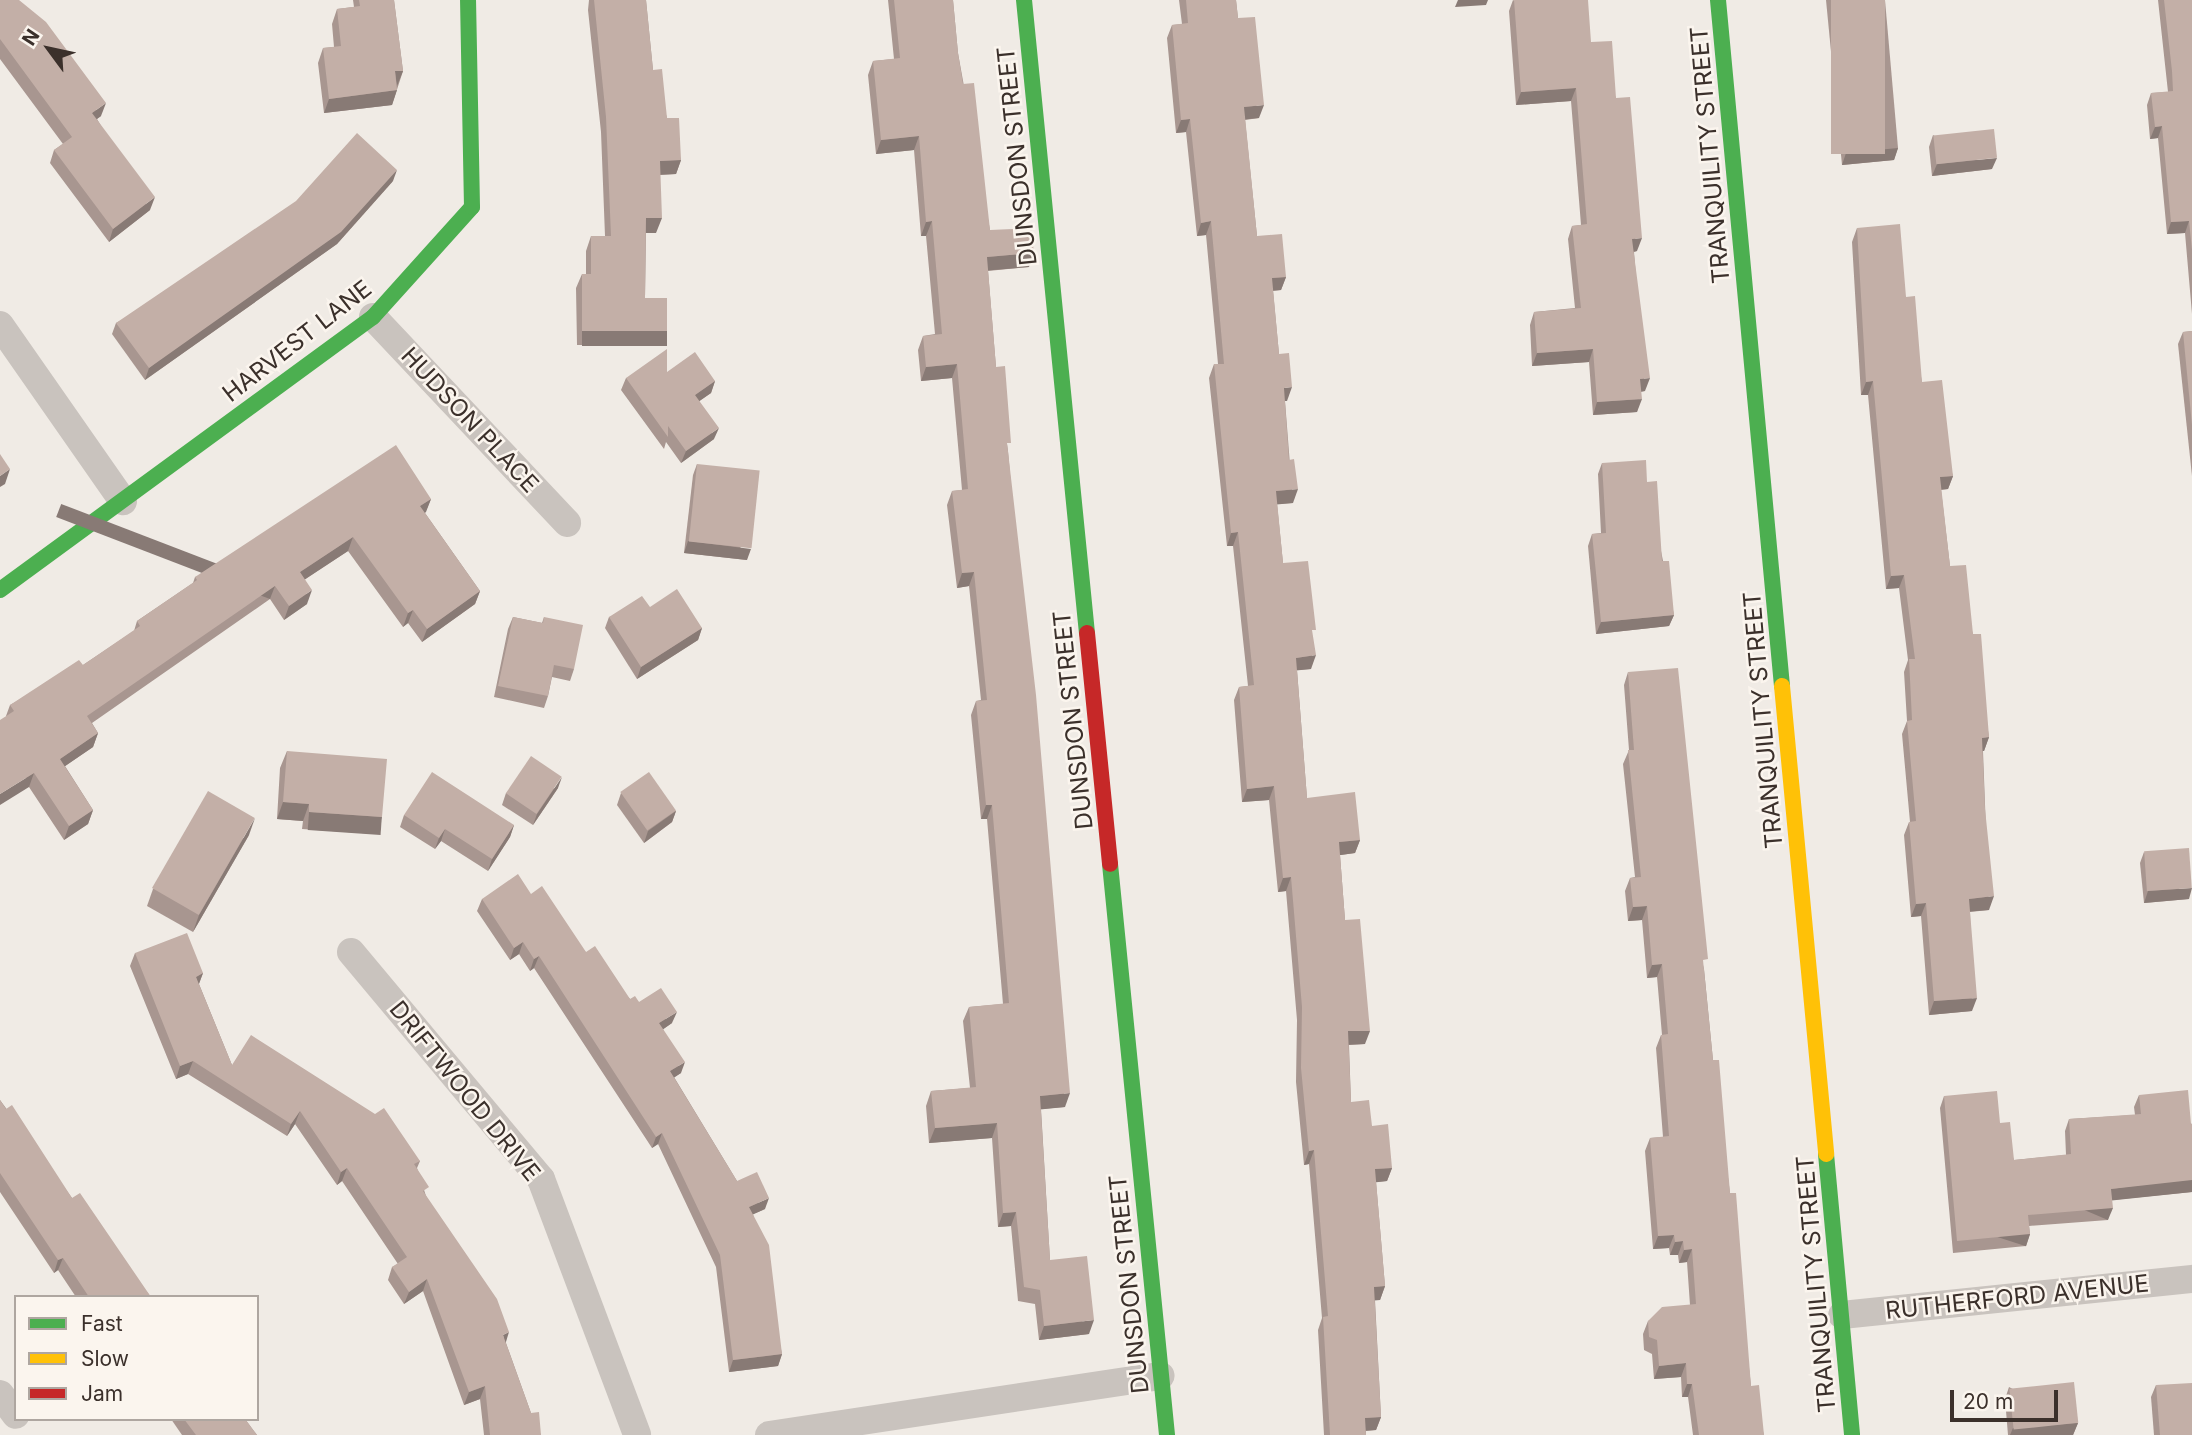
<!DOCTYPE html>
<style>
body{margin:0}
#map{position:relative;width:2192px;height:1435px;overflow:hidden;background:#f0ebe5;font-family:Inter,sans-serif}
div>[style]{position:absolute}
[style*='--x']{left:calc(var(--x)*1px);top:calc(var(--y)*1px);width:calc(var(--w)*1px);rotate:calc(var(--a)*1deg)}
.street>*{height:28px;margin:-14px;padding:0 14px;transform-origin:14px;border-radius:14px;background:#c9c3be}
.fast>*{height:16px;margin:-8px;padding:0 8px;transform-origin:8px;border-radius:8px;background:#4caf50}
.slow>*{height:16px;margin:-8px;padding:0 8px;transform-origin:8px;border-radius:8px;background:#ffc107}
.jam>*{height:16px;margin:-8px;padding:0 8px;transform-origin:8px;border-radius:8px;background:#c62828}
.wall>*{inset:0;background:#a89690}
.shaded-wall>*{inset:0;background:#887a75;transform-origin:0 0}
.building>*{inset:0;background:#c3afa7;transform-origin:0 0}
span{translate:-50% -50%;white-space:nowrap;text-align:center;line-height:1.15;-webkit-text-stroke:5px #fbf5ee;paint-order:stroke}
.street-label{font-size:24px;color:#3b302b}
.legend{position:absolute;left:14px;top:1295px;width:245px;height:126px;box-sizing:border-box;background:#fbf5ee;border:2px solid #aea6a0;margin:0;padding:9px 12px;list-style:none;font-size:21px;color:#3b302b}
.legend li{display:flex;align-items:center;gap:14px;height:35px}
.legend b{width:35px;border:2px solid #aea6a0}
.north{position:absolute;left:14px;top:14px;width:70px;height:70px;-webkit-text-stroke:5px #fbf5ee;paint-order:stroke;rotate:303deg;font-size:19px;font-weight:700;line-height:28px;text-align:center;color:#3b302b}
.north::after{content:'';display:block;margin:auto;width:24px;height:32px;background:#3b302b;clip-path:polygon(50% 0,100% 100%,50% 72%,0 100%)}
.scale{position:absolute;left:1950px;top:1390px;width:108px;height:32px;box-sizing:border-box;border:4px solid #3b302b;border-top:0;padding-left:9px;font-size:21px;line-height:24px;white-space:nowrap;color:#3b302b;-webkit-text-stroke:5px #fbf5ee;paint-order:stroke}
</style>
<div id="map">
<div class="street">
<i style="--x:373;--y:317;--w:283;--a:46.7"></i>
<i style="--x:0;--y:325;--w:215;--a:55.1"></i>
<i style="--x:351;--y:952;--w:296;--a:50.1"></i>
<i style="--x:541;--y:1179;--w:273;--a:69.4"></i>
<i style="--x:1842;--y:1315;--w:352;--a:-5.9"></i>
<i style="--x:0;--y:1394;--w:26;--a:53"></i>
<i style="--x:769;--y:1435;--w:396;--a:-8.6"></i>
</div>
<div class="fast">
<i style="--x:1024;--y:0;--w:636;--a:84.32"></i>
<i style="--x:1718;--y:0;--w:689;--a:84.67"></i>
<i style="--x:0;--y:590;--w:462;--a:-36.2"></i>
<i style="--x:373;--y:317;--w:148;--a:-48"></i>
<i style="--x:472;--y:207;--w:207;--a:-91.1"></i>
<i style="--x:1110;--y:864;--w:574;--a:84.3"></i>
<i style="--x:1826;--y:1154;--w:282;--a:84.7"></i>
</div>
<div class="slow">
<i style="--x:1782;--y:686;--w:470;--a:84.6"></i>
</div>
<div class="jam">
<i style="--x:1087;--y:633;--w:232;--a:84.3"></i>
</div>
<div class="wall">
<i style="clip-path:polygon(0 0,101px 116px,97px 119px,150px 210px,109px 242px,50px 163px,54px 150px,63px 144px,0 59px)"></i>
<i style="clip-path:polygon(353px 0,396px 0,394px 0,403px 71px,392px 105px,324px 113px,318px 63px,323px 48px,334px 47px,332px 24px,337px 9px,354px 7px)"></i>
<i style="clip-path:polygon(589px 0,646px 0,653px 70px,667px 118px,681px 160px,676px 174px,660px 175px,656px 233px,646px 233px,645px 298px,667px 331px,662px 345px,577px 345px,576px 288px,582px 274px,586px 274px,586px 251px,591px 236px,605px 236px,601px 132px,588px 10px)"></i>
<i style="clip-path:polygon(888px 0,953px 0,958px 53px,990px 230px,1029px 267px,988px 271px,996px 367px,1008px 451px,1065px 1107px,1041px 1109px,1050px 1260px,1089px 1334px,1039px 1340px,1035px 1304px,1018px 1301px,1011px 1226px,998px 1227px,992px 1138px,929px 1143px,926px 1106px,931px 1091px,970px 1088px,963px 1021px,969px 1007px,1003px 1004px,987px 819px,981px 819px,971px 715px,976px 701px,981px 700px,969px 586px,957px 588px,947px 505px,952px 491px,962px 490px,952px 378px,921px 381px,918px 350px,923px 336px,935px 334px,926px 236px,921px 236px,914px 150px,876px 154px,868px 75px,873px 61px,894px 59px)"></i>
<i style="clip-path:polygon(1179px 0,1236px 0,1238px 18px,1259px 118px,1245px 120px,1257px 236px,1286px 277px,1281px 290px,1273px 291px,1279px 354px,1287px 401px,1285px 401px,1293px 503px,1277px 504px,1283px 563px,1313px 639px,1311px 669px,1297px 670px,1307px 798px,1360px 840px,1355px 853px,1340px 855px,1345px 920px,1365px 1044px,1349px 1045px,1351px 1102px,1372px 1126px,1392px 1168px,1387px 1181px,1376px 1182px,1385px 1286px,1380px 1300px,1375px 1300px,1381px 1417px,1376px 1430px,1366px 1431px,1366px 1435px,1324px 1435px,1318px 1330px,1322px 1318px,1309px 1164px,1304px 1165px,1296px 1082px,1297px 1020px,1286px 891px,1278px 892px,1269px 800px,1242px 802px,1234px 700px,1239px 687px,1248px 686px,1233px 546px,1227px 546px,1209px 378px,1214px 364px,1218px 364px,1206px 235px,1197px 236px,1186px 132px,1176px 133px,1167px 38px,1172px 25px,1182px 24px)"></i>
<i style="clip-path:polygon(1513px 0,1591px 42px,1616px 98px,1637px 251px,1634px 252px,1645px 391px,1641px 392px,1637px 412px,1593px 415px,1589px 362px,1532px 366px,1530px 325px,1534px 312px,1575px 308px,1568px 239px,1572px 226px,1581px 225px,1571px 101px,1516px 105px,1509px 11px)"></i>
<i style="clip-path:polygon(1826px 0,1885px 0,1898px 148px,1894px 160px,1842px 165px)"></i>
<i style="clip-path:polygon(2158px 0,2192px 0,2192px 314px,2185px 233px,2167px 234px,2158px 138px,2150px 139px,2147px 105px,2151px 93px,2168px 92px)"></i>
<i style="clip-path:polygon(1933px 135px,1992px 169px,1932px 176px,1929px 147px)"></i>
<i style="clip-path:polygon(393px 181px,337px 244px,145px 380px,112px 334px,116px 323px)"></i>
<i style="clip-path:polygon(1857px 228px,1906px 297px,1922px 382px,1953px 476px,1948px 489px,1941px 490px,1950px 566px,1973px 634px,1989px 737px,1984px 751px,1983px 751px,1989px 910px,1970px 912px,1972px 1011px,1929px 1015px,1921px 916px,1911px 917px,1904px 835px,1909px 822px,1910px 822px,1902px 734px,1907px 721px,1904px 672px,1908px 660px,1899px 588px,1886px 589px,1868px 395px,1861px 395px,1852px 242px)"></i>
<i style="clip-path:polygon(2192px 331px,2192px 476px,2178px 344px,2183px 332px)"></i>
<i style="clip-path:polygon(667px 372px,715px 381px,711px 393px,699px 401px,714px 439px,681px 463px,666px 442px,664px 449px,621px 390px,626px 378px)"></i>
<i style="clip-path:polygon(1602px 463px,1647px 482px,1674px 615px,1669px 626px,1596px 634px,1588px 546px,1592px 534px,1601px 533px,1598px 474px)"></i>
<i style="clip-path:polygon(697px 464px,747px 560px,684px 553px,693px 475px)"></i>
<i style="clip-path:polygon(431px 499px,425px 513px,480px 591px,475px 604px,422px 642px,408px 623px,403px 627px,348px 551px,305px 579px,307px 604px,284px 620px,270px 599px,92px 723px,98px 733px,93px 747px,65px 766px,93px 810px,88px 824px,64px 840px,29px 787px,6px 716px,10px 705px,83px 665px,134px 631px,137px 621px,193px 583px,195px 577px)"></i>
<i style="clip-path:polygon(650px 607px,702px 628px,698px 640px,637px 679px,605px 628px,609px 617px)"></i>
<i style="clip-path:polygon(513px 617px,542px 623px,544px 617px,574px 669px,570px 681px,552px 677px,548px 696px,544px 708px,494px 697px,508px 629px)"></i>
<i style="clip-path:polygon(1628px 672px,1704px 969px,1713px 1060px,1730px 1193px,1751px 1386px,1764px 1435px,1693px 1435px,1688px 1397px,1682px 1397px,1681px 1377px,1654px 1379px,1652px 1354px,1644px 1350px,1643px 1334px,1648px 1321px,1690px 1305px,1687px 1262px,1679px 1263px,1678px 1255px,1670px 1255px,1669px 1248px,1653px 1249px,1645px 1151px,1650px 1138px,1663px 1137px,1656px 1048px,1661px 1035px,1662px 1035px,1657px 977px,1647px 978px,1642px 920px,1628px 921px,1625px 891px,1630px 878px,1635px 877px,1623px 764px,1629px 750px,1624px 685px)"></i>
<i style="clip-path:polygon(287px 751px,382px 817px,376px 834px,302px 829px,303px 821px,277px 819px,280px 768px)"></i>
<i style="clip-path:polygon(558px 788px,533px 825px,502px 805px,506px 793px)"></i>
<i style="clip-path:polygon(621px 793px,676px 811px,672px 822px,644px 843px,617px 805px)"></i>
<i style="clip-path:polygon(404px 815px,514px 825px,510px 837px,488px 871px,441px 841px,435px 849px,400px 827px)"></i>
<i style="clip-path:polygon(249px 835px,193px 932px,147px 906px,153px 889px)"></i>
<i style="clip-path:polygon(2144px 852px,2189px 899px,2144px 903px,2140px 863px)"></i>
<i style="clip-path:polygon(531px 894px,630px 999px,639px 1002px,672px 1023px,663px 1029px,681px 1073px,674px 1077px,737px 1181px,765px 1209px,753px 1214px,782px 1354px,778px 1366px,729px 1372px,716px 1267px,658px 1144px,652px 1148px,534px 968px,530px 971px,519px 954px,510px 960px,477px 911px,482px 899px)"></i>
<i style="clip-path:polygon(135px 953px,203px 973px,199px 984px,232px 1065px,420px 1161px,417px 1168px,426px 1196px,506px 1343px,531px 1413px,541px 1435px,484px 1435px,480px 1399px,464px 1405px,423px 1291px,404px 1304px,388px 1280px,392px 1267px,398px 1264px,342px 1181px,337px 1185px,295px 1124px,287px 1136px,188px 1074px,176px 1079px,130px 966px)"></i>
<i style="clip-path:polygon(2139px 1095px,2192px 1124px,2192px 1192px,2112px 1200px,2108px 1220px,2029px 1226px,2030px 1234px,2026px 1246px,1953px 1253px,1940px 1108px,1944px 1096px,2000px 1123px,2014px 1160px,2066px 1155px,2065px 1131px,2069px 1119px,2135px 1115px,2134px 1107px)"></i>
<i style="clip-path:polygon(0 1100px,72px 1198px,151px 1297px,76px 1297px,58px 1270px,54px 1273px,0 1192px)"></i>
<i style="clip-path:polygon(2156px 1385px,2192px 1435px,2154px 1435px,2151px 1397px)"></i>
<i style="clip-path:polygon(2009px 1387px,2078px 1423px,2073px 1435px,2008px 1435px,2005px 1399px)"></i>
<i style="clip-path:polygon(171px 1419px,245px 1419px,257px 1435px,182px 1435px)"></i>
</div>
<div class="shaded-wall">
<i style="clip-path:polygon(1458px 0,1488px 0,1486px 5px,1455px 7px)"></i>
<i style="clip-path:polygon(395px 71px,403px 71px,397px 86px)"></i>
<i style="clip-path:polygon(1576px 88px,1571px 101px,1516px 105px,1521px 92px)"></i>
<i style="clip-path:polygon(397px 90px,392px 105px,324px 113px,329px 99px)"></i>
<i style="clip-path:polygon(106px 103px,101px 116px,87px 126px,92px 113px)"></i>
<i style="clip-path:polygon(1264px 105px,1259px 118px,1239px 120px,1244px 107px)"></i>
<i style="clip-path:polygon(1190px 119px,1186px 132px,1176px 133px,1181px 120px)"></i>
<i style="clip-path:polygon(2162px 126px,2158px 138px,2150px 139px,2155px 127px)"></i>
<i style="clip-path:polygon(919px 136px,914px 150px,876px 154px,881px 140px)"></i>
<i style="clip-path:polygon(1898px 148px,1894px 160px,1842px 165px,1846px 153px)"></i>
<i style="clip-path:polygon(1997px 158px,1992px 169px,1932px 176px,1937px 164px)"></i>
<i style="clip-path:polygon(681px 160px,676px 174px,654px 175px,660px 161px)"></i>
<i style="clip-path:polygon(397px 170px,393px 181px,337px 244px,145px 380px,149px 368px)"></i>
<i style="clip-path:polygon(155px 197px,150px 210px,109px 242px,113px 229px)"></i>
<i style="clip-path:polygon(646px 218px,662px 218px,656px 233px,640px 233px)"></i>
<i style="clip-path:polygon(932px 221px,926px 236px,921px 236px,926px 222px)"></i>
<i style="clip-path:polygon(1211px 221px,1206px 235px,1197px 236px,1201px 223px)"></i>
<i style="clip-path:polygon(2189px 221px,2185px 233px,2167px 234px,2171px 222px)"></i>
<i style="clip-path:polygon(1642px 238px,1637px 251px,1627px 253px,1632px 239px)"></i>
<i style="clip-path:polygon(1034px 253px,1029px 267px,981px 271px,987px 257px)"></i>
<i style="clip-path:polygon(1286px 277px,1281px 290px,1267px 291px,1272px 278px)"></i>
<i style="left:582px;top:331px;width:85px;height:15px"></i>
<i style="clip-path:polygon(1593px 349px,1589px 362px,1532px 366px,1537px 353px)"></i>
<i style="clip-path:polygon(957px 364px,952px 378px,921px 381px,926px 367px)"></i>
<i style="clip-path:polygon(1650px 378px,1645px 391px,1635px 392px,1640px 379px)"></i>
<i style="clip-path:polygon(715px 381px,711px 393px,691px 407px,695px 395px)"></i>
<i style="clip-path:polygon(1873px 381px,1868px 395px,1861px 395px,1866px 382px)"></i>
<i style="clip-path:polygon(1292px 387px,1287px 401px,1279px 401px,1284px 388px)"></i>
<i style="clip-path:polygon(1642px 399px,1637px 412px,1593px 415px,1597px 402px)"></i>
<i style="clip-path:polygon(719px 428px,714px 439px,681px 463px,686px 451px)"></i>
<i style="clip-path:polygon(10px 469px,5px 484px,0 487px,0 476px)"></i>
<i style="clip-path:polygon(1953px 476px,1948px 489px,1935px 490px,1940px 477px)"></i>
<i style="clip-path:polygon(1298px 489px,1293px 503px,1271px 505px,1276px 491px)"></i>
<i style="clip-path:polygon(431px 499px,426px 512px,415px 520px,420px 506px)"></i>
<i style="clip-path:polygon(1238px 532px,1233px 546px,1227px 546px,1231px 533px)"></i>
<i style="clip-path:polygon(353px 537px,348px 551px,295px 586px,300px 572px)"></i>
<i style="clip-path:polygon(688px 541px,751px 549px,747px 560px,684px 553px)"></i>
<i style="clip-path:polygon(974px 572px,969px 586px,957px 588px,962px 573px)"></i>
<i style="clip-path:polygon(1904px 575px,1899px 588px,1886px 589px,1891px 576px)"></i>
<i style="left:275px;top:586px;width:14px;height:229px;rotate:111deg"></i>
<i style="clip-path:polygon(312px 590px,307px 604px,284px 620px,289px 606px)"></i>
<i style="clip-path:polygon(480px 591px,475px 604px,422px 642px,427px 629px)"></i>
<i style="clip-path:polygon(413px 610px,408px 623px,403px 627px,408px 613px)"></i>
<i style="clip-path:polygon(1674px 615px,1669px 626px,1596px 634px,1601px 622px)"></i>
<i style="clip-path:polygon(702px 628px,698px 640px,637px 679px,641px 667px)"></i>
<i style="clip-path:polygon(1316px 655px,1311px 669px,1291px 671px,1296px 658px)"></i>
<i style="clip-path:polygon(98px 733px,93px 747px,55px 773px,60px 759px)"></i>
<i style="clip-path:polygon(1989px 737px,1984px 751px,1978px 751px,1982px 738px)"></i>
<i style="clip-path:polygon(34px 773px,29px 787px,0 805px,0 794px)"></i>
<i style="clip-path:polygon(562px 777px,558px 788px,533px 825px,537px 814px)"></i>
<i style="clip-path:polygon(1274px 786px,1269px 800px,1242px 802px,1247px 789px)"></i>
<i style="clip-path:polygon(283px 802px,309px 804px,303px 821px,277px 819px)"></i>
<i style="clip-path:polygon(986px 805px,992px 805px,987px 819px,981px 819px)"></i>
<i style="clip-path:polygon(93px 810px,88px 824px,64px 840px,69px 826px)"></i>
<i style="clip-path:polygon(676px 811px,672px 822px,644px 843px,648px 831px)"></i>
<i style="left:309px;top:812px;width:73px;height:18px;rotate:4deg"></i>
<i style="clip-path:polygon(255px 818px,249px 835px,193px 932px,199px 915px)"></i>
<i style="clip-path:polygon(514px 825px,510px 837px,488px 871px,492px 859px)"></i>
<i style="clip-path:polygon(445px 829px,441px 841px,435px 849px,439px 838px)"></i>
<i style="clip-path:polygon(1360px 840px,1355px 853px,1334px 856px,1339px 842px)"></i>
<i style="clip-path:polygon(1291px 877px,1286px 891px,1278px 892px,1283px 878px)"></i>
<i style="clip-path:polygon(2192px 888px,2189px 899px,2144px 903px,2148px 891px)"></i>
<i style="clip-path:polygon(1994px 896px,1989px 910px,1964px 912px,1969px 899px)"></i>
<i style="clip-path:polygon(1926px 903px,1921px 916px,1911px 917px,1916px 904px)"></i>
<i style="clip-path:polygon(1647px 906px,1642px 920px,1628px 921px,1633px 907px)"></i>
<i style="clip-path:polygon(523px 942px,519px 954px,510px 960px,514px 948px)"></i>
<i style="clip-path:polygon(539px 956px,534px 968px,530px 971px,534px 959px)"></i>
<i style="clip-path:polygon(1662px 964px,1657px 977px,1647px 978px,1652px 965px)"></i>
<i style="clip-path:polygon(203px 973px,198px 986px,196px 977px)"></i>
<i style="clip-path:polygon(1977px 998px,1972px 1011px,1929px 1015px,1934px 1001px)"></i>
<i style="clip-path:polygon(677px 1012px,672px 1023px,655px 1035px,659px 1023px)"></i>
<i style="clip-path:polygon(1348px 1031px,1370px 1031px,1365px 1044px,1343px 1045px)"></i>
<i style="clip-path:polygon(193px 1061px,188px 1074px,176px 1079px,180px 1066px)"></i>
<i style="clip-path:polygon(685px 1062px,681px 1073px,666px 1083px,670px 1071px)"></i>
<i style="clip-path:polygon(1070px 1093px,1065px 1107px,1035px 1110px,1040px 1096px)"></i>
<i style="clip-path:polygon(300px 1111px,295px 1124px,287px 1136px,291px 1124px)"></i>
<i style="clip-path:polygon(997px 1123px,992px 1138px,929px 1143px,935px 1128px)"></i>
<i style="clip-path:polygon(662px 1133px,658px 1144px,652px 1148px,656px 1137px)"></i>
<i style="clip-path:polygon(1314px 1150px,1309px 1164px,1304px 1165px,1309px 1151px)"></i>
<i style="clip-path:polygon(347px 1168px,342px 1181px,337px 1185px,341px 1172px)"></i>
<i style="clip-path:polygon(1392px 1168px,1387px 1181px,1370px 1183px,1375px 1169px)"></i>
<i style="clip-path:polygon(2192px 1178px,2192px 1192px,2107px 1201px,2111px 1189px)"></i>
<i style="clip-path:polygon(769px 1198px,765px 1209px,745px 1218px,749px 1207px)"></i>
<i style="left:2113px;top:1208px;width:13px;height:85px;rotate:113deg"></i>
<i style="clip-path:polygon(1016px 1212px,1011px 1226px,998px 1227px,1003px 1213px)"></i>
<i style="left:2030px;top:1234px;width:13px;height:73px;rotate:108deg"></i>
<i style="clip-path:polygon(1674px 1235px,1669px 1248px,1653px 1249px,1658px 1236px)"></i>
<i style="clip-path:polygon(1683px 1241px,1678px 1255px,1670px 1255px,1675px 1242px)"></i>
<i style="clip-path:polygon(1692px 1249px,1687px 1262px,1679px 1263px,1684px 1250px)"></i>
<i style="clip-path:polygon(63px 1258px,58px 1270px,54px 1273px,58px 1260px)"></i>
<i style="clip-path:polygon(427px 1279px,423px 1291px,404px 1304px,409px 1292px)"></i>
<i style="clip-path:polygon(1385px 1286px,1380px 1300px,1369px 1301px,1374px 1287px)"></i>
<i style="clip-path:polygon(1094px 1320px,1089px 1334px,1039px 1340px,1044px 1326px)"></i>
<i style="clip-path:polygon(509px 1332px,505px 1345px,503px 1335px)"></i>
<i style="clip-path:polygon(782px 1354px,778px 1366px,729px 1372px,733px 1360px)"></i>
<i style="clip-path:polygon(1686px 1363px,1681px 1377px,1654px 1379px,1659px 1366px)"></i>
<i style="clip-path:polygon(1687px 1384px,1692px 1384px,1688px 1397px,1682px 1397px)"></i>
<i style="clip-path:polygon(485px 1386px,480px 1399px,464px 1405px,469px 1392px)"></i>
<i style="clip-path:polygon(1381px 1417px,1376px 1430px,1360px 1431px,1365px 1418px)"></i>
<i style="clip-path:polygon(2078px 1423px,2073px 1435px,2010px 1435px,2013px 1428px)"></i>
</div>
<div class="building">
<i style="clip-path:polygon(0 0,19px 0,46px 22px,106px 103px,92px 113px,155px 197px,113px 229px,54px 150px,72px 137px,0 39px)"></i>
<i style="clip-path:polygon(359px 0,394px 0,403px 71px,395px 71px,397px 90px,329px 99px,323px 48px,341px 46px,337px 9px,360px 6px)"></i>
<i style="clip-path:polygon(594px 0,646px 0,653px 70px,662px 69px,667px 118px,679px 118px,681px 160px,660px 161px,662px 218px,646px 218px,645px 298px,667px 298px,667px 331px,582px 331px,582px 274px,591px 274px,591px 236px,611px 236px,606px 117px)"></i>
<i style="clip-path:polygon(894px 0,953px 0,958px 53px,963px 84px,974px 83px,990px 230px,1031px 228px,1034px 253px,987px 257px,996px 367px,1005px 366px,1011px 443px,1007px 443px,1036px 695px,1070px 1093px,1040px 1096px,1050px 1260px,1087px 1256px,1094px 1320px,1044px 1326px,1040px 1290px,1024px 1287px,1016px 1212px,1003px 1213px,997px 1123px,935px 1128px,931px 1091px,976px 1087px,969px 1007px,1009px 1003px,992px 805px,986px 805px,976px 701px,987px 700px,974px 572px,962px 573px,952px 491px,968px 489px,957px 364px,926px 367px,923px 336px,942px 334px,932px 221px,926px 222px,919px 136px,881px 140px,873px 61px,900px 58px)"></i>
<i style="clip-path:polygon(1186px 0,1236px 0,1238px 18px,1255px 17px,1264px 105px,1244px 107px,1257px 236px,1282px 234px,1286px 277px,1272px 278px,1279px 354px,1289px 353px,1292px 387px,1284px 388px,1289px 460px,1294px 459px,1298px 489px,1276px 491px,1283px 563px,1308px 561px,1316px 630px,1312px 630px,1316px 655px,1296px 658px,1307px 798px,1355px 792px,1360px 840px,1339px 842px,1345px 920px,1360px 919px,1370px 1031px,1348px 1031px,1351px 1102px,1369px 1100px,1372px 1126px,1388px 1124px,1392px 1168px,1375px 1169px,1385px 1286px,1374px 1287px,1381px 1417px,1365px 1418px,1366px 1435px,1330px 1435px,1323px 1317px,1328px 1316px,1314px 1150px,1309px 1151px,1301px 1068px,1302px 1007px,1291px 877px,1283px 878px,1274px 786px,1247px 789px,1239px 687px,1254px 685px,1238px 532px,1231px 533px,1214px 364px,1224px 364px,1211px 221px,1201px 223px,1190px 119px,1181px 120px,1172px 25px,1188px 23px)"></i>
<i style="clip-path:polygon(1514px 0,1588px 0,1591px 42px,1612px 41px,1616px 98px,1630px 97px,1642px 238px,1632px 239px,1650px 378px,1640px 379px,1642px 399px,1597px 402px,1593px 349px,1537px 353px,1534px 312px,1581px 308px,1572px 226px,1587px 224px,1576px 88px,1521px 92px)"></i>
<i style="left:1831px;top:0;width:54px;height:154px"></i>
<i style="clip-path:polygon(2164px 0,2192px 0,2192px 250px,2189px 221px,2171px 222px,2162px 126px,2155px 127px,2151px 93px,2173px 91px,2172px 71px)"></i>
<i style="left:1994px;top:129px;width:29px;height:61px;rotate:84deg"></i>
<i style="clip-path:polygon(357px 133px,397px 170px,341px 232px,149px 368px,116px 323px,296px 201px)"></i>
<i style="clip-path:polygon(1900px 224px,1906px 297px,1915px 296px,1922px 382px,1942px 380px,1953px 476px,1940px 477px,1950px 566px,1966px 565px,1973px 634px,1981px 634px,1989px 737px,1982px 738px,1985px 809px,1994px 896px,1969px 899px,1977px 998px,1934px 1001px,1926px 903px,1916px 904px,1909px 822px,1916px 821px,1907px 721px,1912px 720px,1909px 659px,1915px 659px,1904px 575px,1891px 576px,1873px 381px,1866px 382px,1857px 228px)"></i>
<i style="clip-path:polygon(2192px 331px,2192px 425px,2183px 332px)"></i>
<i style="clip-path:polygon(667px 349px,667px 372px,695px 352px,715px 381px,695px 395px,719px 428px,686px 451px,668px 426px,668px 437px,626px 378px)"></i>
<i style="clip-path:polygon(396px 445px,431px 499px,420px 506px,480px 591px,427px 629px,413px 610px,408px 613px,353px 537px,300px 572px,312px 590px,289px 606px,275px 586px,87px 716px,98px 733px,60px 759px,93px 810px,69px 826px,34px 773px,0 794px,0 720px,14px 711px,10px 705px,79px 660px,83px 665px,140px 626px,137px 621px,197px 580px,195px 577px)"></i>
<i style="clip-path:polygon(0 454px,10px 469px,0 476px)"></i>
<i style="clip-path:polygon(1646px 460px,1647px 482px,1657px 481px,1662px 561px,1669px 561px,1674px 615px,1601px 622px,1592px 534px,1606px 533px,1602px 463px)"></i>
<i style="left:697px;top:464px;width:63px;height:78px;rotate:6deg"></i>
<i style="clip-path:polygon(677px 589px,702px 628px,641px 667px,609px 617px,642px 596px,650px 607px)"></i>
<i style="clip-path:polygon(513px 617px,543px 623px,544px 617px,583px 625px,574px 669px,554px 665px,548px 696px,498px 686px)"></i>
<i style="clip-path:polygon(1678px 668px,1708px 959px,1703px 960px,1713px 1060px,1719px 1060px,1730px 1193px,1736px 1193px,1751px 1386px,1759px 1385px,1764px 1435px,1699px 1435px,1692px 1384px,1687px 1384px,1686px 1363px,1659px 1366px,1657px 1340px,1649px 1337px,1648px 1321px,1662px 1307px,1696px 1304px,1692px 1249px,1684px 1250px,1683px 1241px,1675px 1242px,1674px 1235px,1658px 1236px,1650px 1138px,1669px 1136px,1661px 1035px,1668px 1034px,1662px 964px,1652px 965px,1647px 906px,1633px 907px,1630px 878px,1641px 877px,1628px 750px,1634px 750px,1628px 672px)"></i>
<i style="clip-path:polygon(287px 751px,387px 759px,382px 817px,309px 812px,309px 804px,283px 802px)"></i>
<i style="left:531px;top:756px;width:37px;height:45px;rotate:34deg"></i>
<i style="clip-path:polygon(432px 772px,514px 825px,492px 859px,445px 829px,439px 838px,404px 815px)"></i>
<i style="left:649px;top:772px;width:47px;height:35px;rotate:55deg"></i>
<i style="left:208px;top:791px;width:54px;height:112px;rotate:30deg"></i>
<i style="left:2189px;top:848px;width:40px;height:45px;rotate:86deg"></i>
<i style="clip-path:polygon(518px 874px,531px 894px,542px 886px,586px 952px,595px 946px,630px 999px,635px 996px,639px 1002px,661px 988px,677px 1012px,659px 1023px,685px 1062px,670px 1071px,737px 1181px,757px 1172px,769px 1198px,749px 1207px,769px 1245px,782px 1354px,733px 1360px,720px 1255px,662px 1133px,656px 1137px,539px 956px,534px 959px,523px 942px,514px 948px,482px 899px)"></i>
<i style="clip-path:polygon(187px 933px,203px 973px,196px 977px,232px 1065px,251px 1035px,375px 1114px,384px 1108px,420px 1161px,414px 1164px,429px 1187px,423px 1191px,497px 1299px,509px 1332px,503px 1335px,531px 1413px,539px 1412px,541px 1435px,490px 1435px,485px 1386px,469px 1392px,427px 1279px,409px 1292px,392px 1267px,407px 1257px,347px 1168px,341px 1172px,300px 1111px,291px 1124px,193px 1061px,180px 1066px,135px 953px)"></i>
<i style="clip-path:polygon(2188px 1090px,2191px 1124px,2192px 1124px,2192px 1180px,2111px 1189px,2113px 1208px,2028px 1215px,2030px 1234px,1957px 1241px,1944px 1096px,1997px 1091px,2000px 1123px,2010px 1122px,2014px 1160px,2071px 1154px,2069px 1119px,2141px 1114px,2139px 1095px)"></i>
<i style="clip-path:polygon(0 1100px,6px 1109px,12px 1105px,72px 1198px,80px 1193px,151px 1297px,89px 1297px,63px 1258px,58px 1260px,0 1173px)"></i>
<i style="left:2074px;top:1382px;width:41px;height:65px;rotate:84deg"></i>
<i style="clip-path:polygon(2192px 1383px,2192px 1435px,2160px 1435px,2156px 1385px)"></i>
<i style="clip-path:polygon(184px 1419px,245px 1419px,257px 1435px,196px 1435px)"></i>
</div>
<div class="street-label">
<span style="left:1710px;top:155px;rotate:-95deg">TRANQUILITY STREET</span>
<span style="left:1017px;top:156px;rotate:-96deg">DUNSDON STREET</span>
<span style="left:297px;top:341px;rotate:-38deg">HARVEST LANE</span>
<span style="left:470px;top:420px;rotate:47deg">HUDSON PLACE</span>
<span style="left:1073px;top:720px;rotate:-96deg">DUNSDON STREET</span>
<span style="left:1763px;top:720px;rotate:-95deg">TRANQUILITY STREET</span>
<span style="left:465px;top:1091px;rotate:51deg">DRIFTWOOD DRIVE</span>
<span style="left:1129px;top:1284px;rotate:-96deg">DUNSDON STREET</span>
<span style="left:1816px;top:1284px;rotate:-95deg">TRANQUILITY STREET</span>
<span style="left:2017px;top:1297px;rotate:-6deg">RUTHERFORD AVENUE</span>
</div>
<ul class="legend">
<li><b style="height:9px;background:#4caf50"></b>Fast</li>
<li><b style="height:9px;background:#ffc107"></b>Slow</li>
<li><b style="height:9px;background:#c62828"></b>Jam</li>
</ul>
<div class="north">N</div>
<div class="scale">20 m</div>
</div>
